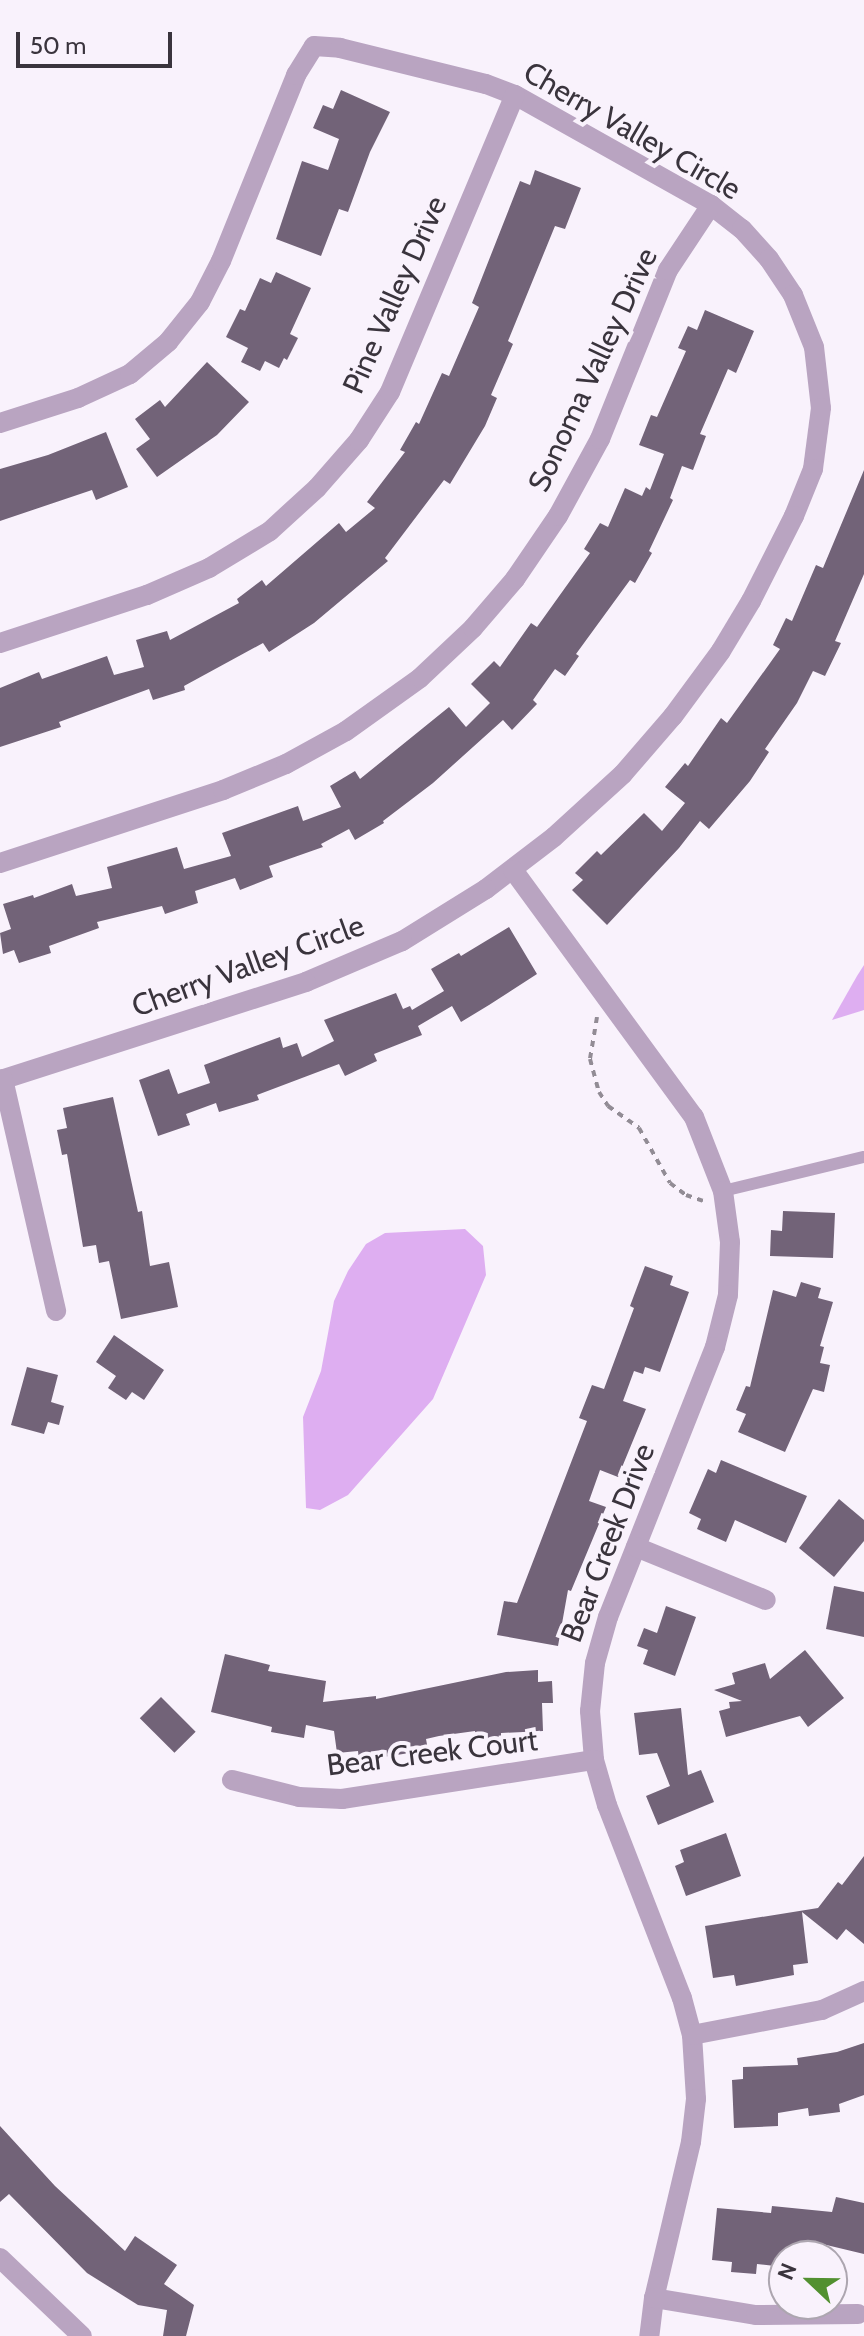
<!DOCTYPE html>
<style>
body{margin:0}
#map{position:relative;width:864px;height:2336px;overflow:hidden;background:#f9f2fc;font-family:Cabin,sans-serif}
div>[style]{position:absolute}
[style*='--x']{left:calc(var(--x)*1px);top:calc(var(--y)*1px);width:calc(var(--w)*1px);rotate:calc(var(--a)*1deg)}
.water>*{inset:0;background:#deaef1}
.building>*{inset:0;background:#726378;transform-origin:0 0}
.path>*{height:4px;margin-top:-2px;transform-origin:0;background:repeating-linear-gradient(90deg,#928c95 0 6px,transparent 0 12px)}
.service>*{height:12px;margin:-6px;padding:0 6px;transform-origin:6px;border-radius:6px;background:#b9a4c1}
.minor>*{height:20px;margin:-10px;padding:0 10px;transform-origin:10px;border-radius:10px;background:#b9a4c1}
span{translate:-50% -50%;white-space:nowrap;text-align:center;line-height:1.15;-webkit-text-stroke:8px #f9f2fc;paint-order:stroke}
.street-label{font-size:30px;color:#3a343d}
.north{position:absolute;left:768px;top:2240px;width:80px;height:80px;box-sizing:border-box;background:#f9f2fc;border:2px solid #ada6b0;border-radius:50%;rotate:292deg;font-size:22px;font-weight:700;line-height:32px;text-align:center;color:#3a343d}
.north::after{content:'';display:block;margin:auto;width:28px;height:36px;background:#529030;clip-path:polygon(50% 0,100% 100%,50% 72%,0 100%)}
.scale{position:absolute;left:16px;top:32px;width:156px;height:36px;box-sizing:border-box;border:4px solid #3a343d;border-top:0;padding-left:10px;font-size:24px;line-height:28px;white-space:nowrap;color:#3a343d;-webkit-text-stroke:6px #f9f2fc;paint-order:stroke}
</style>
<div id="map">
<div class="water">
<i style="clip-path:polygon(864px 965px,864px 1010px,832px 1020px,857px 976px)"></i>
<i style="clip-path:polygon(465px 1229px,483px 1246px,486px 1275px,433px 1399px,348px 1495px,320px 1510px,306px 1508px,303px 1417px,321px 1371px,334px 1301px,348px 1271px,366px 1244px,385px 1233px)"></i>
</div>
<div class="building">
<i style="clip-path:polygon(341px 90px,390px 112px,370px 152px,348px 212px,339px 209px,321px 256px,276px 239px,302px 161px,328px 170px,339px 139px,313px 128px,323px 105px,333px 109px)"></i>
<i style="clip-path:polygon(535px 170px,581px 188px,565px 229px,555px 226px,508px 341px,513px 344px,491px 395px,497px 398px,485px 426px,450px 484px,444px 480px,385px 558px,388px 561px,314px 623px,269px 652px,263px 643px,184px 686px,185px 690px,153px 700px,149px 689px,59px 722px,61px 727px,0 747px,0 688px,39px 672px,42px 679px,107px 656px,114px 675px,144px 667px,136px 640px,167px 631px,170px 640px,239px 603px,237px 599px,262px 580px,266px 586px,339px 523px,346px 532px,375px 508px,367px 502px,405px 452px,400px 450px,416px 422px,419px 424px,442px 373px,449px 376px,479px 307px,472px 303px,520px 181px,530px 185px)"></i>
<i style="clip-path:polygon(276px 272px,311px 288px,290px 334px,298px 338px,287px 360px,284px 358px,279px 368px,265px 361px,260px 371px,241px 362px,248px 348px,226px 337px,240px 309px,245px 311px,260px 278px,271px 283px)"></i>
<i style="clip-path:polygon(705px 310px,754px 331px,736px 373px,728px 369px,700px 434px,706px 436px,693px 470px,682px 466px,670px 498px,673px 500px,649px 551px,652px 553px,635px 583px,630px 580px,576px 654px,579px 656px,565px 676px,555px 669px,533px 700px,537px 704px,512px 730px,503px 720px,433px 783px,383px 821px,384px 823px,355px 840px,349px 829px,321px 844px,323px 847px,269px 866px,273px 877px,240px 890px,235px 878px,195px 891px,198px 903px,165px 914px,162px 906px,97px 922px,99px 928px,49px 946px,51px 953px,19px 963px,14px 950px,3px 954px,0 933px,11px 929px,3px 904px,33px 895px,34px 898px,72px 884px,76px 896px,112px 888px,107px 867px,177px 847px,184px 869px,231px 856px,222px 833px,298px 806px,303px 821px,341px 807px,330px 786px,355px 771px,360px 779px,449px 707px,466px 727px,490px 703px,471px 684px,494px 661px,500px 667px,531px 623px,537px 627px,590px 553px,584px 549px,600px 523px,608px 527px,625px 488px,642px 496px,646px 487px,650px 490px,664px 454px,639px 445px,651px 415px,657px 417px,686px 351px,678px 348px,688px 326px,697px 330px)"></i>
<i style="clip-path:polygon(207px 362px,249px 402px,217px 435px,157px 477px,136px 449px,150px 439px,135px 419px,160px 400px,165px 407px)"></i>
<i style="clip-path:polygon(106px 432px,128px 487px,96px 500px,92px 490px,0 521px,0 469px,48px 455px)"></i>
<i style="clip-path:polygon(864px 470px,864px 574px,835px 641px,841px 643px,825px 676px,813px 671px,797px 703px,765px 749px,769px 752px,750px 781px,709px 829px,700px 821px,679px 848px,607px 925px,572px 890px,583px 880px,575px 873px,597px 851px,601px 855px,644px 813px,662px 831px,685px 803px,665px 787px,685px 763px,688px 766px,721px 718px,727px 723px,780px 649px,773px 645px,786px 618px,792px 621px,816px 565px,823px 568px)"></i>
<i style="clip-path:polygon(509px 927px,537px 974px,489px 1005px,461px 1022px,452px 1006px,418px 1026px,422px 1035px,374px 1054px,377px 1061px,345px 1076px,339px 1064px,257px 1095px,259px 1100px,219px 1112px,216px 1103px,186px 1114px,190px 1125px,158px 1136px,139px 1080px,169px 1069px,178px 1094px,210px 1083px,204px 1065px,280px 1037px,283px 1048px,297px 1043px,302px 1057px,334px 1041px,324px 1020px,396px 993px,403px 1009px,410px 1006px,412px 1010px,444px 991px,431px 969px,459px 953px,461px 956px)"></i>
<i style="clip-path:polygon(113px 1097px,138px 1212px,142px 1211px,150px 1266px,169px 1262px,178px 1307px,121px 1319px,109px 1261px,99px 1263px,96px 1245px,83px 1247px,67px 1154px,62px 1155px,57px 1130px,67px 1128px,63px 1108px)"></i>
<i style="clip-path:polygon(783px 1211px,835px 1213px,833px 1258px,770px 1256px,771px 1230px,782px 1231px)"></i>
<i style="clip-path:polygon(645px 1266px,673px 1276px,670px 1285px,689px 1292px,660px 1372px,645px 1367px,643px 1374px,634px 1371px,623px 1401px,646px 1409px,618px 1477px,600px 1470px,589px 1501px,606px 1507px,571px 1591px,568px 1590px,558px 1646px,497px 1635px,504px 1601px,517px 1603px,587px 1421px,579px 1418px,592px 1385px,604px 1389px,634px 1308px,630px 1306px)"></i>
<i style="clip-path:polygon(801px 1282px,821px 1288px,818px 1298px,833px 1302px,820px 1346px,824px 1347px,820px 1363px,830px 1365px,824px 1392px,813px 1389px,785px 1452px,738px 1432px,746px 1414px,736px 1410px,746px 1386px,750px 1387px,773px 1290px,796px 1297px)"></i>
<i style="clip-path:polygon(114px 1335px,164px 1370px,144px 1400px,132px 1392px,126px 1400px,108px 1388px,116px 1376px,96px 1362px)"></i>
<i style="clip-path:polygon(27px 1367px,58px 1375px,51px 1402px,64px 1406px,59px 1425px,48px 1422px,44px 1434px,11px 1425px)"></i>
<i style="clip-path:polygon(721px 1460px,807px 1496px,786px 1543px,735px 1520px,726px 1542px,697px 1529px,701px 1519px,689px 1513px,708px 1469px,716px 1473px)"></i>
<i style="clip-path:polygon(839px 1499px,864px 1520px,864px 1541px,834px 1577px,799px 1548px)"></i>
<i style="clip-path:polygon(834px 1586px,864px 1592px,864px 1637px,826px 1629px)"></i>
<i style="clip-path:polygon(666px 1606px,696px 1617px,675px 1676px,643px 1664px,648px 1650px,637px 1646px,644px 1628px,657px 1633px)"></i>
<i style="clip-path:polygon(805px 1650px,844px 1698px,808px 1727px,800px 1716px,726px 1737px,719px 1711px,730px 1708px,729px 1702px,742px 1701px,714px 1690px,735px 1684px,732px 1673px,765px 1663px,770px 1679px)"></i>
<i style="clip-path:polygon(225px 1654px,270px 1665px,268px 1671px,326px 1681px,323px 1702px,376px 1696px,376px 1699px,506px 1672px,538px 1670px,538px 1682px,552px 1681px,553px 1703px,542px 1703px,543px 1731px,501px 1733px,501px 1738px,476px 1742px,475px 1731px,439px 1736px,426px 1739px,428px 1750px,359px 1761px,358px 1751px,337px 1753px,334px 1731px,306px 1725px,304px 1738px,271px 1732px,272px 1727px,211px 1712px)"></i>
<i style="left:161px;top:1697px;width:49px;height:30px;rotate:45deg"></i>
<i style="clip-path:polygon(681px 1708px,688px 1775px,701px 1770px,714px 1802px,658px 1825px,646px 1796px,670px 1786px,657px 1753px,639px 1755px,634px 1713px)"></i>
<i style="clip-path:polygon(726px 1833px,741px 1876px,686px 1896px,675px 1866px,684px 1862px,680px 1850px)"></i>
<i style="clip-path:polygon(864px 1856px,864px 1944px,846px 1929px,837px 1940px,802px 1912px,808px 1963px,793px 1965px,794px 1975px,736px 1986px,734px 1975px,713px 1978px,705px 1926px,818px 1908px,838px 1882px,842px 1885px)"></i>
<i style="clip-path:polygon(864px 2043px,864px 2095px,839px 2104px,840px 2112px,809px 2116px,808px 2108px,778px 2113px,778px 2126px,734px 2128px,732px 2080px,743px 2079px,743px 2067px,798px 2065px,797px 2058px,837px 2052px)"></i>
<i style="clip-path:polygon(0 2126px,55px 2186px,125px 2251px,135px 2236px,177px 2265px,164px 2284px,194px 2305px,186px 2336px,163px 2336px,167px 2310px,138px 2305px,87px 2273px,9px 2194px,0 2202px)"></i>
<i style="clip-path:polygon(836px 2197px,864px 2203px,864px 2254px,814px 2242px,813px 2256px,784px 2256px,784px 2267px,757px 2264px,756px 2274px,731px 2272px,732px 2262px,712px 2260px,717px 2208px,771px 2213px,772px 2206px,832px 2212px)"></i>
</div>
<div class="path">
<i style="--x:597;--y:1017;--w:43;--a:99.5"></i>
<i style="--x:590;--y:1059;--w:34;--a:75"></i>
<i style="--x:599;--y:1092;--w:17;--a:57"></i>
<i style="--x:608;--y:1106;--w:38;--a:35"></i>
<i style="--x:639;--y:1128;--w:63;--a:60.6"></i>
<i style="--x:670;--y:1183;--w:20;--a:37"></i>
<i style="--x:686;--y:1195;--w:18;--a:19"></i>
</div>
<div class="service">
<i style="--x:723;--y:1191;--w:145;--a:-13.6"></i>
</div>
<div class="minor">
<i style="--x:0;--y:423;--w:82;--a:-17.8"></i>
<i style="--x:78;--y:398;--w:57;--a:-24.8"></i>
<i style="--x:130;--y:374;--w:50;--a:-40.1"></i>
<i style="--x:168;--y:342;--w:51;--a:-51.3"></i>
<i style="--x:200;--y:302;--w:46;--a:-62.9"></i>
<i style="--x:221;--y:261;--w:201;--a:-68"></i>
<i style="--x:296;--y:75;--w:34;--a:-58"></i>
<i style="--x:314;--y:46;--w:26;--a:4"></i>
<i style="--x:340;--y:48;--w:150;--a:13.9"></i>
<i style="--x:486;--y:84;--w:31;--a:21"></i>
<i style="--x:515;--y:95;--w:225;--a:29.3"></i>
<i style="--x:711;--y:205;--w:39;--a:38"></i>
<i style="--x:742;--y:229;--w:40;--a:48"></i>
<i style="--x:769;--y:259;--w:43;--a:56.3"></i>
<i style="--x:793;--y:295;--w:56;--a:68"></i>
<i style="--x:814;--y:347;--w:61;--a:83.5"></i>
<i style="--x:821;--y:408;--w:62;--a:97.5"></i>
<i style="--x:813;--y:469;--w:51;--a:112"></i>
<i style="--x:794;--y:516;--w:95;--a:116.8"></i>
<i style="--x:751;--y:601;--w:58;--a:121"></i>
<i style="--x:721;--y:651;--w:81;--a:126.4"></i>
<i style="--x:673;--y:716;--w:77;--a:130.8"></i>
<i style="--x:623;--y:774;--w:93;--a:137.6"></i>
<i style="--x:554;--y:837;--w:86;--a:142.6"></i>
<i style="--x:486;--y:889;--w:99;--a:148.2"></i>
<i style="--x:402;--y:941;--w:104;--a:156.9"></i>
<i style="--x:306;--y:982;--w:321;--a:162.2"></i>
<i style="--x:0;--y:643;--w:155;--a:-18.1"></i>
<i style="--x:147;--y:595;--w:68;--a:-23.5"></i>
<i style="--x:209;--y:568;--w:71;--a:-31.2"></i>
<i style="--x:270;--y:531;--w:64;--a:-42.5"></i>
<i style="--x:317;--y:488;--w:64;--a:-48.8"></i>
<i style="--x:359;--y:440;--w:57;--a:-57.1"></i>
<i style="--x:390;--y:392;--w:322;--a:-67.2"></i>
<i style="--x:0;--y:863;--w:235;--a:-18.1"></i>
<i style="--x:223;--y:790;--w:68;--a:-22.4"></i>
<i style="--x:286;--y:764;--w:68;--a:-28.8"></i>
<i style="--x:346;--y:731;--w:91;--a:-35.6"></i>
<i style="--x:420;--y:678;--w:73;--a:-43.3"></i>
<i style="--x:473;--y:628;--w:65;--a:-49.4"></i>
<i style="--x:515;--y:579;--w:76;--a:-55.7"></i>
<i style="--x:558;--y:516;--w:88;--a:-61.4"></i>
<i style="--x:600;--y:439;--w:182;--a:-68.1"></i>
<i style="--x:668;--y:270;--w:78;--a:-56.5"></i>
<i style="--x:513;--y:870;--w:306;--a:53.8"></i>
<i style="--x:694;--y:1117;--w:79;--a:68.6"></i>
<i style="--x:723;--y:1191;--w:51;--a:82.2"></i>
<i style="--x:730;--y:1242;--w:53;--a:92.2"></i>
<i style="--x:728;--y:1295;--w:54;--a:104"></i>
<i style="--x:715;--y:1347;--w:290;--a:111.6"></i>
<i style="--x:608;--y:1617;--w:48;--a:105.8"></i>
<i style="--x:595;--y:1663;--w:48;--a:95.9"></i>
<i style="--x:590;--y:1711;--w:49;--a:85.3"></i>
<i style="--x:594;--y:1760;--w:47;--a:73.9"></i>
<i style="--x:607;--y:1805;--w:207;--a:68.8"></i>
<i style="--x:682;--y:1998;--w:38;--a:75"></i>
<i style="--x:692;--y:2035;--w:64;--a:86.4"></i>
<i style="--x:696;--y:2099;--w:43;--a:96.6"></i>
<i style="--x:691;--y:2142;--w:160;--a:103.3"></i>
<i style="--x:654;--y:2298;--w:38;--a:97"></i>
<i style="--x:3;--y:1079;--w:238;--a:77.1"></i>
<i style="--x:636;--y:1547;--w:140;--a:22.2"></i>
<i style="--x:232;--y:1780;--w:69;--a:14.2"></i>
<i style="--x:299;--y:1797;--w:43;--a:2.7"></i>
<i style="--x:342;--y:1799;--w:255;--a:-8.8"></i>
<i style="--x:692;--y:2035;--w:132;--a:-10.9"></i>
<i style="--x:822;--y:2010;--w:46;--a:-24.3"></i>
<i style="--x:0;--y:2258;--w:113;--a:43.6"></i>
<i style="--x:654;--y:2298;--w:103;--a:9.5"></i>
<i style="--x:756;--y:2315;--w:102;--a:-0.6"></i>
</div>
<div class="street-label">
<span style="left:632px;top:131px;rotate:30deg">Cherry Valley Circle</span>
<span style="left:395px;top:295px;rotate:-66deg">Pine Valley Drive</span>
<span style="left:593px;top:370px;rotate:-65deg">Sonoma Valley Drive</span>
<span style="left:248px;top:966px;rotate:-20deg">Cherry Valley Circle</span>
<span style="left:608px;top:1543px;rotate:-69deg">Bear Creek Drive</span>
<span style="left:432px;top:1753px;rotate:-7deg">Bear Creek Court</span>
</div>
<div class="north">N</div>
<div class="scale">50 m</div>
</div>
